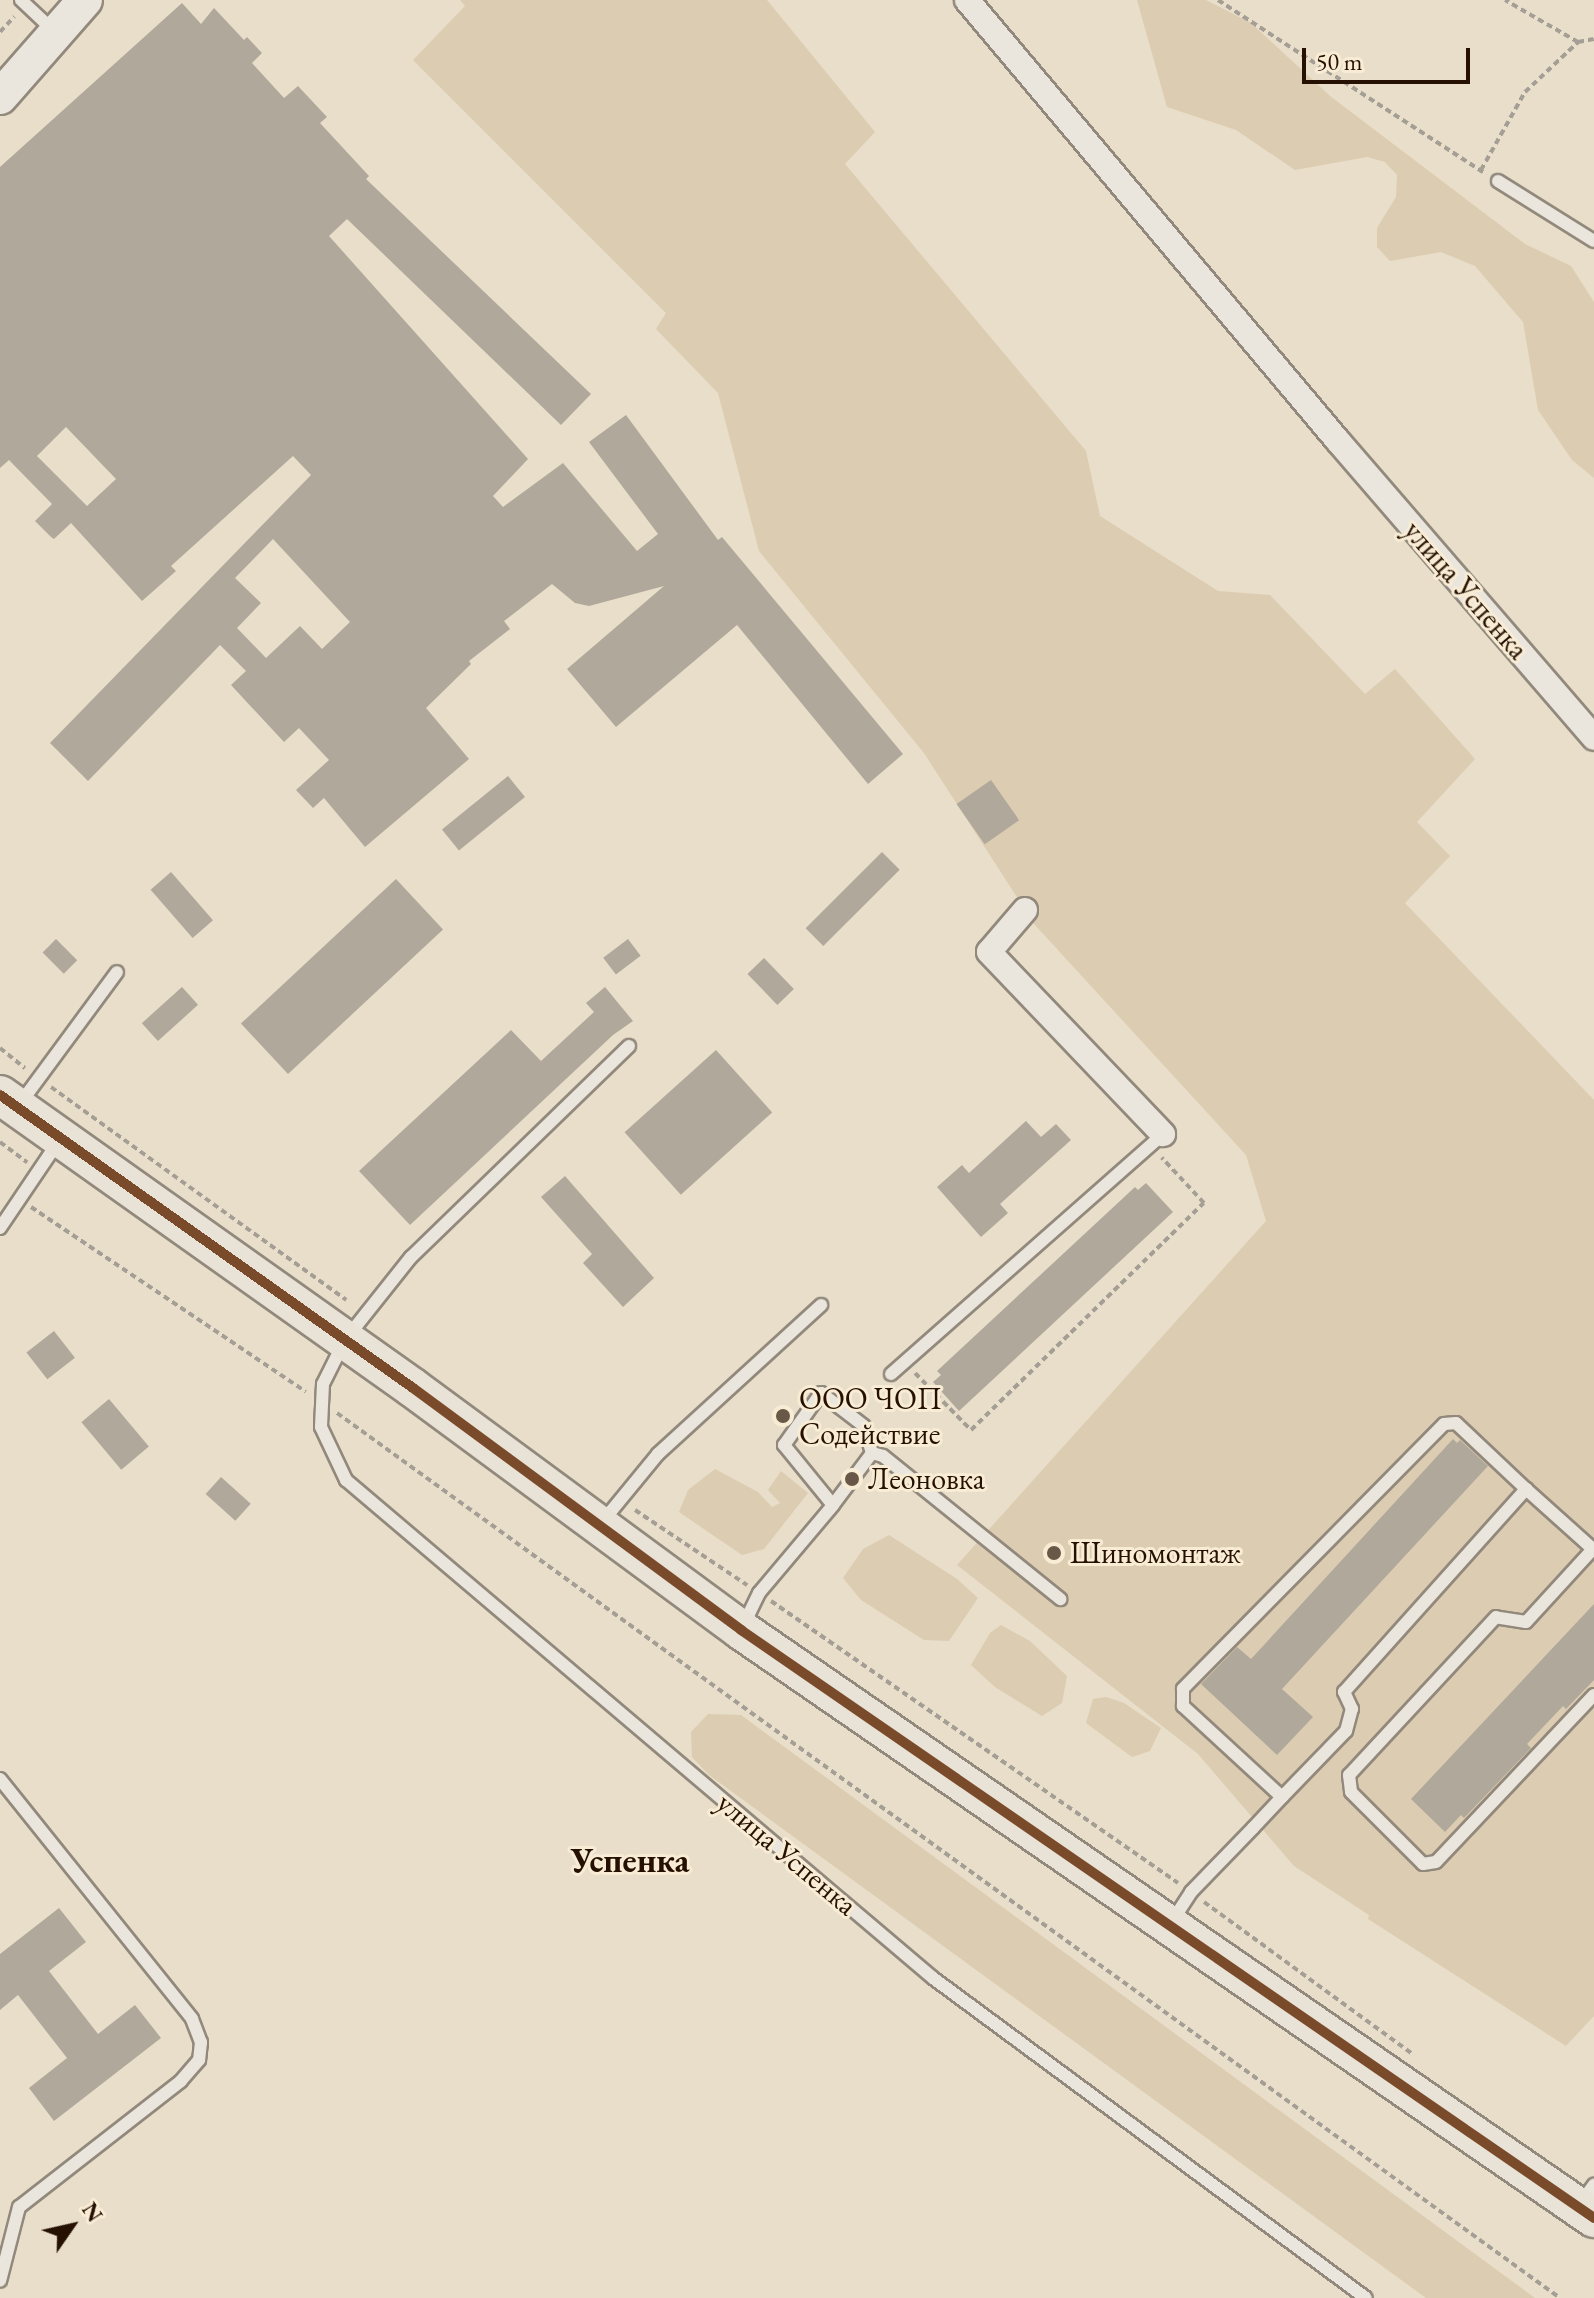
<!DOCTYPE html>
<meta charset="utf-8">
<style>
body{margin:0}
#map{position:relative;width:1594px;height:2298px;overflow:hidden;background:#e8deca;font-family:"EB Garamond",serif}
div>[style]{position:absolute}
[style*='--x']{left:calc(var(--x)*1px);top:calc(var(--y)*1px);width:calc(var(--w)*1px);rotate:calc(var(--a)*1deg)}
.green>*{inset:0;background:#dcccb1}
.building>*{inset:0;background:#b0a89a;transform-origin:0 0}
.path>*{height:4px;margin-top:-2px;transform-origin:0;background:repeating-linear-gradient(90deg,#a49e95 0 6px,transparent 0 10px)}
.roads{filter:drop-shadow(2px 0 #92897c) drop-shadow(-2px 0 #92897c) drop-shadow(0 2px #92897c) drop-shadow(0 -2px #92897c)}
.service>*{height:12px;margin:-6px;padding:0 6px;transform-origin:6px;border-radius:6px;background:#ebe6dd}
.minor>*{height:24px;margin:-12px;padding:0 12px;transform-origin:12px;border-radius:12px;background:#ebe6dd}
.secondary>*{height:34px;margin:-17px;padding:0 17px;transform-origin:17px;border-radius:17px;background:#ebe6dd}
.primary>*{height:38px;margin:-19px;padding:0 19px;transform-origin:19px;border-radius:19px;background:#e9e2d7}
.bus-1>*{height:10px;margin:-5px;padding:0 5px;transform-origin:5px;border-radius:5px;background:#7a4b2a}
.dots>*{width:22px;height:22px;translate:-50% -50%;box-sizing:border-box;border:4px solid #f8ecd4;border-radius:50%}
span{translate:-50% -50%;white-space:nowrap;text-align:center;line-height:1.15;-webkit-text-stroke:6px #f8ecd4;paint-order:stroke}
.street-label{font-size:30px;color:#251001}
.poi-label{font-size:30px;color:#251001}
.left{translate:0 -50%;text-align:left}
.quarter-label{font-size:34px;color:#251001;font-weight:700}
.north{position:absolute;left:32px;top:2186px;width:80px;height:80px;-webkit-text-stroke:6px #f8ecd4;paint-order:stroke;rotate:56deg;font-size:22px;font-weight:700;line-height:32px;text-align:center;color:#251001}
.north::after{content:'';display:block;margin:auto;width:28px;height:36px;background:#251001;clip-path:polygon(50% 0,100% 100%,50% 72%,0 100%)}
.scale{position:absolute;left:1302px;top:48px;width:168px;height:36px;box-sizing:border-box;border:4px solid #251001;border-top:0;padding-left:10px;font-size:24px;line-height:28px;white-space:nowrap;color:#251001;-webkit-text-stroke:6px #f8ecd4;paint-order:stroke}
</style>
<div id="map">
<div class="green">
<i style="clip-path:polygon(460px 0,767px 0,875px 132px,845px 164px,1086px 451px,1100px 516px,1218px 591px,1270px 595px,1365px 694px,1395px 669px,1475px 759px,1417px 822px,1450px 856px,1405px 903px,1594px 1100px,1594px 2016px,1566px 2046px,1368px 1919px,1369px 1915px,1294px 1866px,1198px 1754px,957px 1565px,1266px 1221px,1246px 1155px,1035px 925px,924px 753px,759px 551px,718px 393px,656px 329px,666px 313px,413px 60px,465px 6px)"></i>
<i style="clip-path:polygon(1137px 0,1206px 0,1251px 23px,1330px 96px,1525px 244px,1571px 266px,1594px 302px,1594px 478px,1572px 460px,1538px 410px,1523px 322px,1475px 266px,1441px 252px,1390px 261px,1377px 247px,1377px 228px,1396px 197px,1397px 175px,1385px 162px,1367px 157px,1295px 170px,1236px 130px,1167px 107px)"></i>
<i style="clip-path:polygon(715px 1469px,758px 1492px,772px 1507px,780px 1503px,768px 1490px,781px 1471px,808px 1493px,764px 1549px,742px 1555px,679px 1512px,688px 1490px)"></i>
<i style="clip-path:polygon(889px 1535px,957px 1579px,978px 1598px,949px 1641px,924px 1640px,861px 1600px,843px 1578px,863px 1549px)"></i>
<i style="clip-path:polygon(1001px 1625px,1030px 1641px,1067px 1676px,1062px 1703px,1042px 1716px,995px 1687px,971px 1665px,990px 1633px)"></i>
<i style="clip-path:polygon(1106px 1697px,1124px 1703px,1161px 1728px,1150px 1751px,1132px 1757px,1086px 1723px,1093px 1699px)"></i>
<i style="clip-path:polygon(708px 1714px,741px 1715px,1535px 2298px,1426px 2298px,709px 1775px,692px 1757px,691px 1732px)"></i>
</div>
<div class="building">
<i style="clip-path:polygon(evenodd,182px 3px,201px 24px,214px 8px,244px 40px,247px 37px,262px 53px,252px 63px,284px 98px,298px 86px,327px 117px,320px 123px,369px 176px,366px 179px,591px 394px,561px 425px,347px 219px,329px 236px,528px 459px,493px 496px,503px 507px,563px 463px,637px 551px,658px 534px,589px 442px,626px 415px,718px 540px,722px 537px,903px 754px,868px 784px,737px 625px,616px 727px,567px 669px,664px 586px,589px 606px,575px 603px,552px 584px,504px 621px,510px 629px,469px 661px,471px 664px,426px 708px,469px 759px,365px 847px,324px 798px,313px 808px,296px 790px,329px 760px,299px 728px,284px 742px,231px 685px,246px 671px,220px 645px,88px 781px,50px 743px,311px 475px,293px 456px,171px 566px,176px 571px,142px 601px,71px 523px,54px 539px,51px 537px,35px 521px,52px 504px,9px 460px,0 468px,0 167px,182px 3px,66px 427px,116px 479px,87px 506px,37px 456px,66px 427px,182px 3px,273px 539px,350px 622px,322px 649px,300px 626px,266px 658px,237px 628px,261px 603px,235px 578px,273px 539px)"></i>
<i style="left:508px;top:776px;width:27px;height:85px;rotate:51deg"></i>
<i style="left:991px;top:780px;width:49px;height:42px;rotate:55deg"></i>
<i style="left:882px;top:852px;width:25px;height:108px;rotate:45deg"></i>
<i style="left:171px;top:872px;width:64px;height:27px;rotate:49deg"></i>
<i style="left:396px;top:879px;width:69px;height:212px;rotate:47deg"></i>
<i style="left:56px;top:939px;width:30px;height:19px;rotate:45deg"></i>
<i style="left:628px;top:939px;width:21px;height:31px;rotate:53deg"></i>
<i style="left:764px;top:958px;width:43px;height:23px;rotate:46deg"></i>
<i style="left:182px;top:987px;width:24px;height:54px;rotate:48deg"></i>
<i style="clip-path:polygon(605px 987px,633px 1021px,613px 1035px,410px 1225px,359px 1171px,511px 1030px,541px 1061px,594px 1012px,586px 1003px)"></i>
<i style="left:716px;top:1050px;width:84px;height:123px;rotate:48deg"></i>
<i style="clip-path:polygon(1026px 1121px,1041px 1137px,1056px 1124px,1071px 1140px,1000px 1204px,1008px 1213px,981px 1237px,937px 1187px,962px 1165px,969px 1173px)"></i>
<i style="clip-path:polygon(565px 1176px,654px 1278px,623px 1307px,583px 1263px,592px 1254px,541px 1197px)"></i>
<i style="clip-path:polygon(1146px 1183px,1173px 1212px,959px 1411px,933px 1382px,941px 1375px,937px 1371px,1135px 1187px,1138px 1190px)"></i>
<i style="left:54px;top:1331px;width:34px;height:35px;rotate:52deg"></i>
<i style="left:109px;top:1399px;width:62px;height:36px;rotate:50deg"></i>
<i style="clip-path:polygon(1453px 1439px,1457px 1443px,1460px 1440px,1488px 1466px,1282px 1689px,1313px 1717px,1277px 1755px,1201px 1684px,1237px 1647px,1251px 1659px)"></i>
<i style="left:221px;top:1477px;width:40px;height:23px;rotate:42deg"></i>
<i style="clip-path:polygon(1594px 1604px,1594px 1680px,1566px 1709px,1563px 1706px,1527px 1744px,1531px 1748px,1464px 1818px,1461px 1815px,1445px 1832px,1411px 1799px)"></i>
<i style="clip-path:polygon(59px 1908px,86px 1942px,49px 1971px,98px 2034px,135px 2005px,161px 2038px,54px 2121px,29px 2088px,67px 2058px,18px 1995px,0 2010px,0 1954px)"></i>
</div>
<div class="path">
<i style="--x:1218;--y:0;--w:320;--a:33"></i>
<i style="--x:0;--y:32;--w:21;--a:-47"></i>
<i style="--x:1578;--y:42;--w:16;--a:-11"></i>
<i style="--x:1481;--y:170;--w:90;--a:-60.6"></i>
<i style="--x:1525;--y:92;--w:73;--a:-43.3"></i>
<i style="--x:1578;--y:42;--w:84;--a:-150.1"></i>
<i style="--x:0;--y:1048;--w:32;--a:39"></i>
<i style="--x:51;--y:1087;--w:364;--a:35.8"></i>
<i style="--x:0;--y:1142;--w:34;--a:37"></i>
<i style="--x:31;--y:1207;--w:331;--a:33.9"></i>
<i style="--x:915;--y:1373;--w:80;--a:45.5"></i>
<i style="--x:971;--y:1430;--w:325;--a:-44.3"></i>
<i style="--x:1204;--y:1203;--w:62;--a:-133"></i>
<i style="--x:337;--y:1413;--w:1510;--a:35.89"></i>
<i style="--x:635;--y:1510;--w:135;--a:33.8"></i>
<i style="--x:771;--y:1601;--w:495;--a:34.7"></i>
<i style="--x:1204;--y:1902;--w:260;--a:36.1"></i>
</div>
<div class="roads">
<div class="service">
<i style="--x:21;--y:0;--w:45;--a:43.2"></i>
<i style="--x:1498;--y:181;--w:113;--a:32"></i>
<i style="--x:629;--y:1046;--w:303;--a:135.9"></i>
<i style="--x:411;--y:1257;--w:106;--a:128.5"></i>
<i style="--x:345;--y:1340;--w:49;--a:116.6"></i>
<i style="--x:323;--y:1384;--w:43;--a:92.7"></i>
<i style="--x:321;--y:1427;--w:59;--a:64.7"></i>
<i style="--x:346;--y:1480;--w:770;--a:40.31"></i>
<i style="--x:933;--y:1978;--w:538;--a:36.47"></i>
<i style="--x:19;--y:1105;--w:165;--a:-53.6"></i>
<i style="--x:0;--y:1228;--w:104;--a:-56"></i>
<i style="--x:891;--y:1374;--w:363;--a:-41.4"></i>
<i style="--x:872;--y:1453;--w:11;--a:15"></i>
<i style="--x:883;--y:1456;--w:228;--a:38.9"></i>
<i style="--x:1526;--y:1489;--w:91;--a:41.9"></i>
<i style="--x:603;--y:1521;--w:87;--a:-50.6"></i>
<i style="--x:658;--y:1454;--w:221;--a:-42.4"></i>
<i style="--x:1593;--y:1549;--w:99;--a:132.5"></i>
<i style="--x:1526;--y:1622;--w:30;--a:-171"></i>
<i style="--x:1496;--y:1617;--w:216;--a:132.9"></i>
<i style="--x:1349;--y:1775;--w:17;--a:83"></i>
<i style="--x:1351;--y:1792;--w:102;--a:45"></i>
<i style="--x:1423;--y:1864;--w:13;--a:-9"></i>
<i style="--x:1436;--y:1862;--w:230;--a:-46.6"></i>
<i style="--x:743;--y:1626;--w:37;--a:-64"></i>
<i style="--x:759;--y:1593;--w:115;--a:-49.9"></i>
<i style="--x:833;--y:1505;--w:65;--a:-53.1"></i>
<i style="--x:872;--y:1453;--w:28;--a:-107"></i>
<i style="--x:864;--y:1426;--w:54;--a:-142.5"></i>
<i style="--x:821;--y:1393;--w:64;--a:125.4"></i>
<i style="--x:784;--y:1445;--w:77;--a:50.8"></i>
<i style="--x:0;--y:1779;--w:307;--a:51.3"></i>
<i style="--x:192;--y:2019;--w:25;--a:69"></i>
<i style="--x:201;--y:2042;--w:18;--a:96"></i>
<i style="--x:199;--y:2060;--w:28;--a:131"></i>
<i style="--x:181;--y:2081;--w:205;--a:142.1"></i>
<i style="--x:19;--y:2207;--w:76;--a:104.4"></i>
<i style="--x:1171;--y:1923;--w:37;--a:-57"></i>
<i style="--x:1191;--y:1892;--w:89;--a:-45.9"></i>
<i style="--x:1253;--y:1828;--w:42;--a:-46.9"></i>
<i style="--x:1282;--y:1797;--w:92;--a:-45.9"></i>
<i style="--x:1346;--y:1731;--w:23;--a:-75"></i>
<i style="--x:1352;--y:1709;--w:19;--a:-115"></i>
<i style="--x:1344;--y:1692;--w:273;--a:-48.1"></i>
<i style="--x:1526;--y:1489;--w:96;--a:-136.7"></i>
<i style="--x:1456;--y:1423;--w:12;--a:175"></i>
<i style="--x:1444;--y:1424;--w:372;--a:134.6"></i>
<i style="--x:1183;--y:1689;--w:17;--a:90"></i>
<i style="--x:1183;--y:1706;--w:134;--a:42.6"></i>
<i style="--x:1580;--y:2204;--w:24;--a:-54"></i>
</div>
<div class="minor">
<i style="--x:967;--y:0;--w:576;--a:49.93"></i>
<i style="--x:1338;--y:441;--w:392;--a:49.2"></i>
<i style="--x:1025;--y:910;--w:55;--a:130.6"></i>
<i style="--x:989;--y:952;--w:252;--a:46.3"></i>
</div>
<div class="secondary">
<i style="--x:0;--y:97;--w:129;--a:-48.8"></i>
</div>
<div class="primary">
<i style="--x:0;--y:1095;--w:506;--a:35.35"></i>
<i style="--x:413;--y:1388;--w:408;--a:36.4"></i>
<i style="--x:741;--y:1630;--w:1036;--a:34.58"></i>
</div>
</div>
<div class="bus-1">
<i style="--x:0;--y:1095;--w:506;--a:35.35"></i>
<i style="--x:413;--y:1388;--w:408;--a:36.4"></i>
<i style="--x:741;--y:1630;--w:1036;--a:34.58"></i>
</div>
<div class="dots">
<i style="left:783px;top:1416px;background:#695847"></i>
<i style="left:852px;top:1479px;background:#695847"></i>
<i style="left:1054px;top:1553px;background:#695847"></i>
</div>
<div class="street-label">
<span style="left:1466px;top:590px;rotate:49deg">улица Успенка</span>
<span style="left:787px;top:1854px;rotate:40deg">улица Успенка</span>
</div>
<div class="poi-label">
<span class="left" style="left:799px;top:1416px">ООО ЧОП<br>Содействие</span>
<span class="left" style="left:868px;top:1479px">Леоновка</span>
<span class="left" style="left:1070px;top:1553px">Шиномонтаж</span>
</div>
<div class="quarter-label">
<span style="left:630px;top:1861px">Успенка</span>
</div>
<div class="north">N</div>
<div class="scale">50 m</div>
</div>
